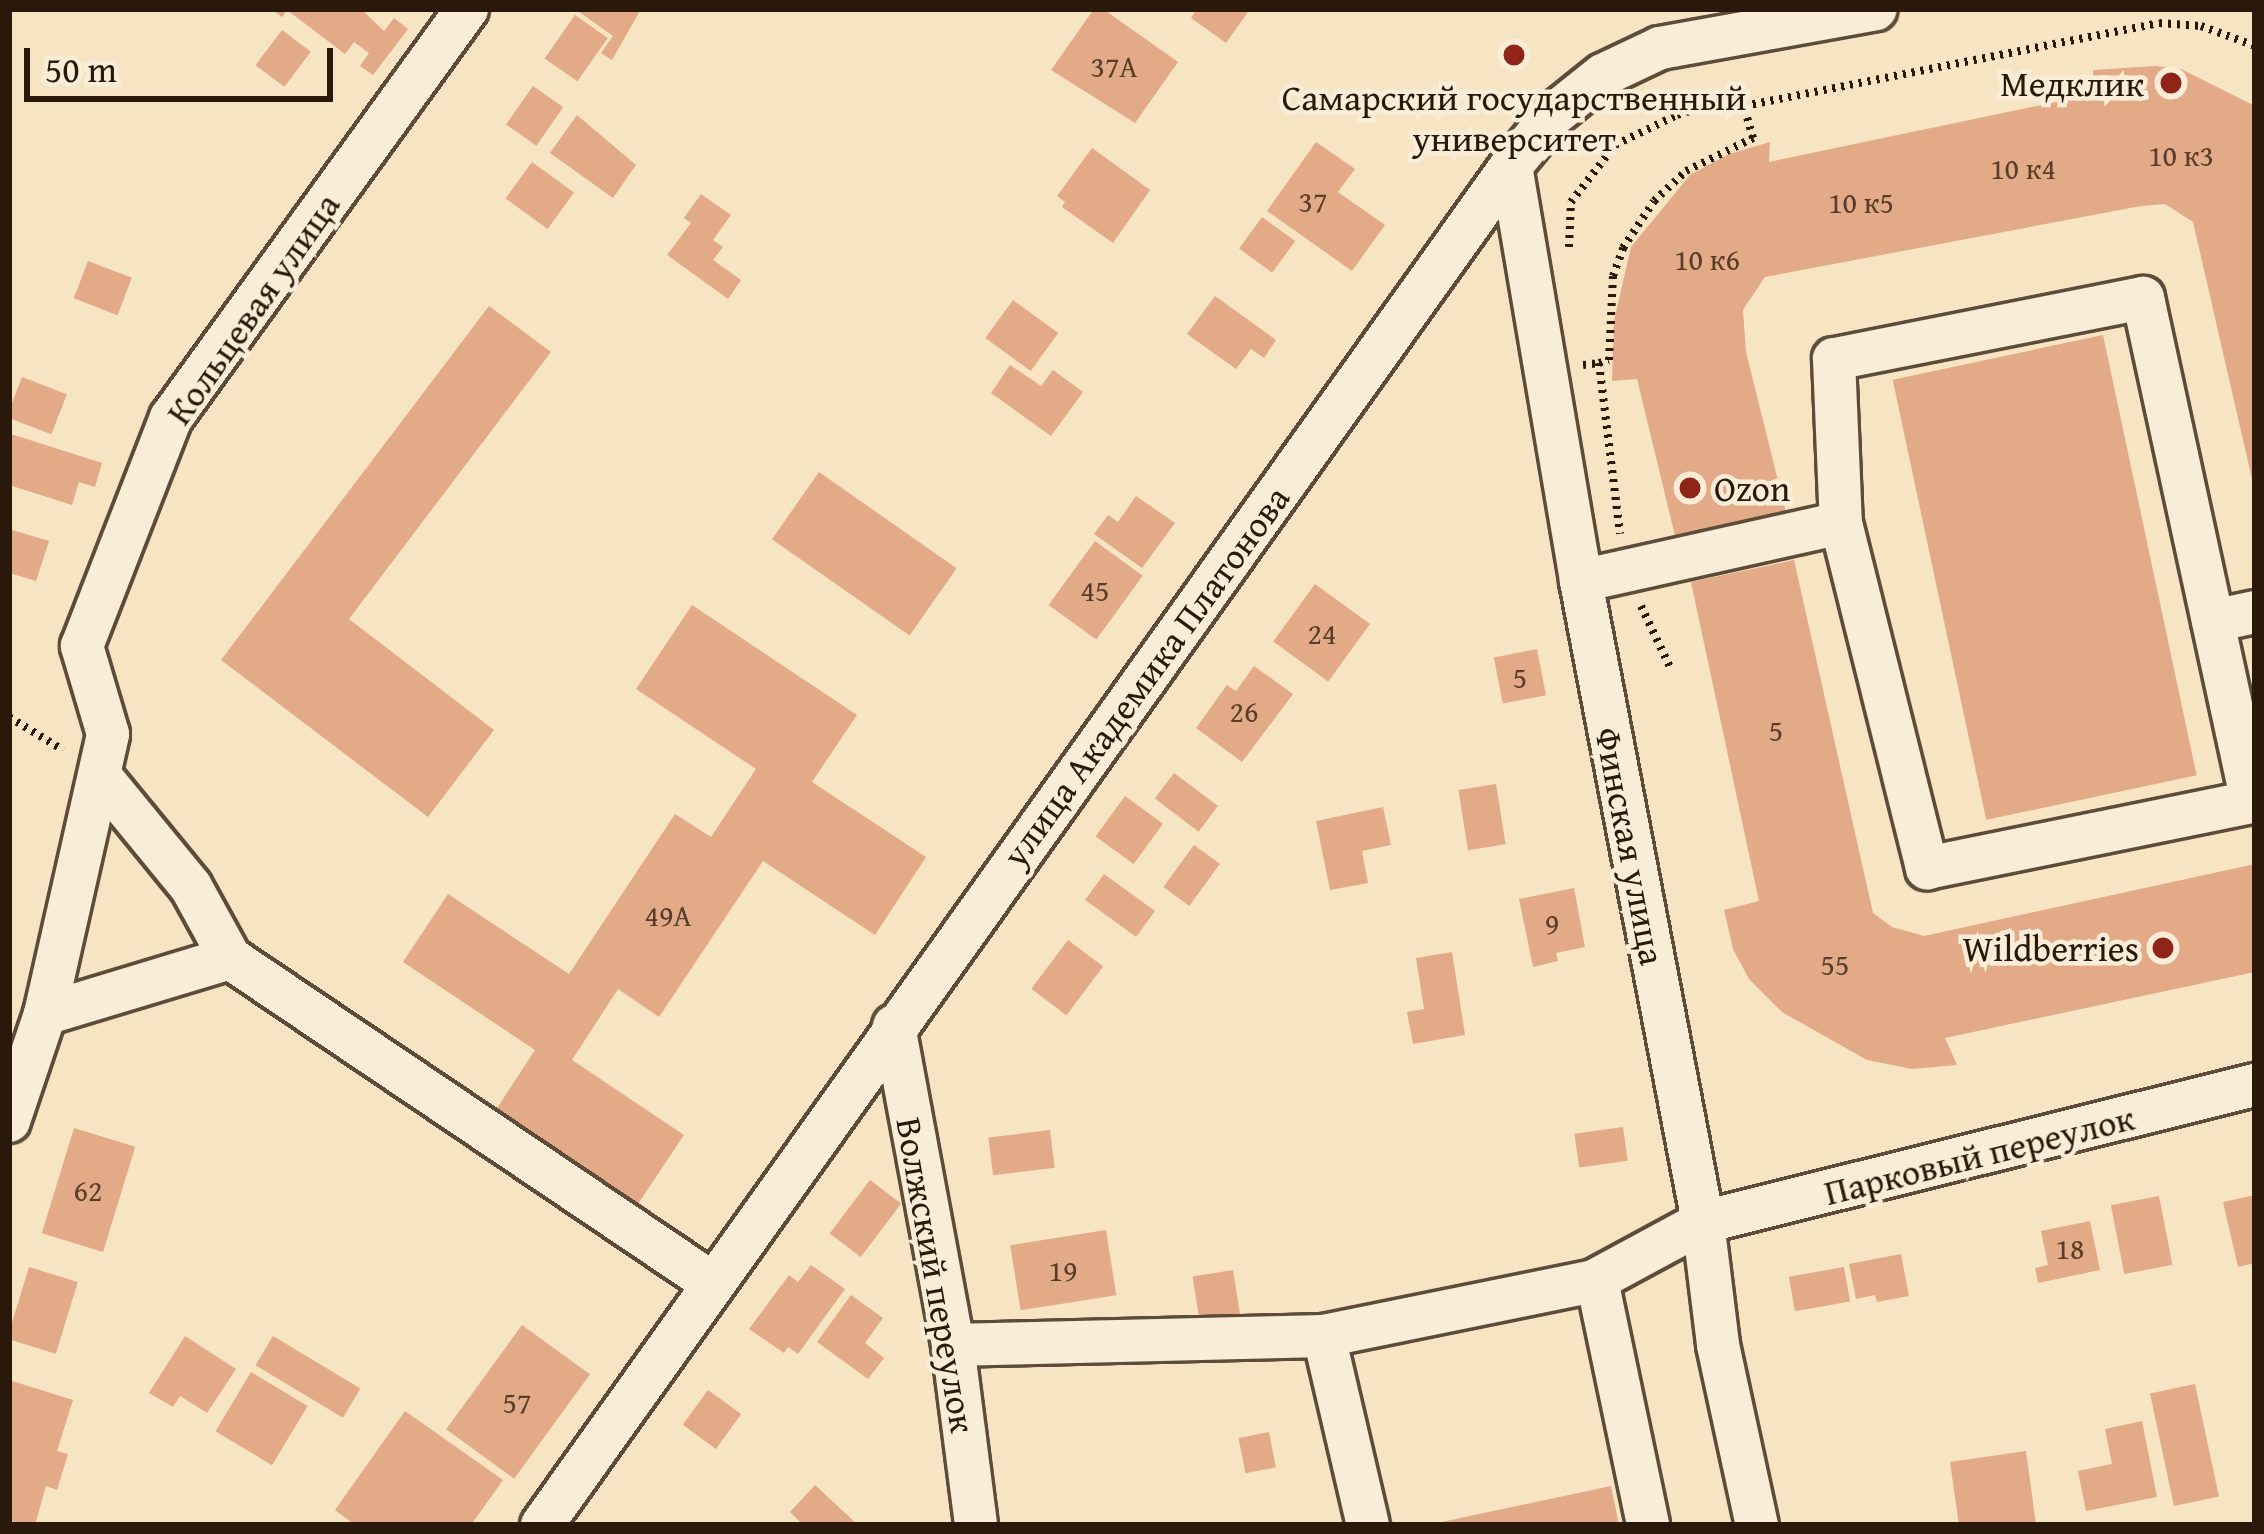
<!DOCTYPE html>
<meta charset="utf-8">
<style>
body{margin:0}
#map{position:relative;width:2264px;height:1534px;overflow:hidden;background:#f6e4c3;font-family:"Gentium Book Plus",serif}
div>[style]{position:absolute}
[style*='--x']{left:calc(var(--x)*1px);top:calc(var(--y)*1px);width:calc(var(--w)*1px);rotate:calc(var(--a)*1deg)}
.building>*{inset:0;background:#e3aa88;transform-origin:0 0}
.path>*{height:8px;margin-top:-4px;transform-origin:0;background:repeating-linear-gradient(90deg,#2a190b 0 3px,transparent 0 9px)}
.roads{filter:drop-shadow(3px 0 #5d4c39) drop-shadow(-3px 0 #5d4c39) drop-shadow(0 3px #5d4c39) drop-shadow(0 -3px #5d4c39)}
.minor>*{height:42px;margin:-21px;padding:0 21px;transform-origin:21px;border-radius:21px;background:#f9edd8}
.dots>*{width:33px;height:33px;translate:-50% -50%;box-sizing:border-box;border:6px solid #f9edd8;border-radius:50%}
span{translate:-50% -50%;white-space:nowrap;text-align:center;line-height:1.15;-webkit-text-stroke:9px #f9edd8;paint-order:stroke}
.number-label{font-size:30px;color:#583d2a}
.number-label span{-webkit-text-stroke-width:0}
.poi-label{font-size:36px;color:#2a190b}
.right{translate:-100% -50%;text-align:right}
.left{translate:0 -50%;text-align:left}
.street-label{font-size:36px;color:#2a190b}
.frame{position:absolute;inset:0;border:12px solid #2a190b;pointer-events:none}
.scale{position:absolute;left:24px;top:48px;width:309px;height:54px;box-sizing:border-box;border:6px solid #2a190b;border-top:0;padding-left:15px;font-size:36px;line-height:42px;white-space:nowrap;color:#2a190b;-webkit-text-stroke:9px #f9edd8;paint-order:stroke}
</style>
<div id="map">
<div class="building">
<i style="clip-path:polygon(271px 9px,361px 9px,384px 31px,394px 18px,408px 29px,373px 75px,360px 66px,369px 53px,354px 42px,345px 54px,287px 10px,282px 17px)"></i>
<i style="clip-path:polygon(575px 9px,641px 9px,612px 60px,601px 53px,613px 36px)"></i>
<i style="clip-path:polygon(1094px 9px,1103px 9px,1178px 62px,1135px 123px,1051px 70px)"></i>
<i style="clip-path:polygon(1197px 9px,1250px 9px,1226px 43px,1191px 18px)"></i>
<i style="left:575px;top:15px;width:40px;height:53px;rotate:35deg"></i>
<i style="left:282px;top:30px;width:36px;height:44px;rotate:37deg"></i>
<i style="clip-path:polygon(2156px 66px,2181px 69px,2255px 106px,2255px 492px,2193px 222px,2165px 204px,2141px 206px,1765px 277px,1743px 310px,1746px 352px,1788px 521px,1678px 548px,1637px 379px,1612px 381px,1614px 321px,1631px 247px,1690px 175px,1729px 154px,1770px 142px,1769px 162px,2094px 94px,2093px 70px)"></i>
<i style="left:533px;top:86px;width:37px;height:47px;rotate:35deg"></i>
<i style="clip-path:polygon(577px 115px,636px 165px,613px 198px,550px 153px)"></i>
<i style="clip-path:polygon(1316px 142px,1355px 169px,1338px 192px,1385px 225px,1352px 271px,1267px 211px)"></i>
<i style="clip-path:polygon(1092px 148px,1150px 190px,1113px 243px,1062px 207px,1065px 202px,1057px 196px)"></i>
<i style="left:532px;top:162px;width:52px;height:45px;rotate:36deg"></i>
<i style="clip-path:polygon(701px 194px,731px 215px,713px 240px,723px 247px,713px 260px,741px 280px,728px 299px,667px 255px,691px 223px,684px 218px)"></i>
<i style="left:1262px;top:217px;width:41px;height:39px;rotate:36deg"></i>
<i style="left:88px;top:261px;width:47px;height:40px;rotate:21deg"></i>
<i style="clip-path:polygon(1215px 296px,1276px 340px,1264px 358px,1251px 349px,1236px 369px,1187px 334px)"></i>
<i style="left:1013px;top:300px;width:56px;height:47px;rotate:36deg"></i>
<i style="clip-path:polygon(489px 306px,551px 352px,349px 619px,494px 730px,428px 817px,221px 660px)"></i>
<i style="left:2103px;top:335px;width:450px;height:215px;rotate:78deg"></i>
<i style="clip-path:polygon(1010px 365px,1041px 386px,1053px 370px,1083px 392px,1051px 436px,991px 393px)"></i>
<i style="left:22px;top:377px;width:48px;height:43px;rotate:21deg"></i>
<i style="clip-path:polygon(11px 434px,102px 463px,95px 487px,79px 482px,72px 505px,9px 485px)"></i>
<i style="left:819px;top:472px;width:168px;height:82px;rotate:35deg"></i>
<i style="clip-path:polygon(1136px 496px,1175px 523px,1142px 568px,1094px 534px,1108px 515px,1118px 522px)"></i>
<i style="clip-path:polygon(9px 529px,49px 541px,36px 581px,9px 573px)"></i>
<i style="left:1095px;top:541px;width:59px;height:79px;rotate:36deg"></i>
<i style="clip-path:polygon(1794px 560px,1873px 913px,1892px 927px,1924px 936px,2255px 864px,2255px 972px,1945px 1038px,1957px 1065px,1912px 1069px,1867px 1060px,1782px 1012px,1749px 979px,1733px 949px,1724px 910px,1759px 901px,1691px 582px)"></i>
<i style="left:1315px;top:584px;width:68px;height:71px;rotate:36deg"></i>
<i style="clip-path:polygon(692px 605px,857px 715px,812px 782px,926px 857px,875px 935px,763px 861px,659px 1017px,618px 989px,572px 1060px,684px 1135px,630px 1216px,488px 1122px,535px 1050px,403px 962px,448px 894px,569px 974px,675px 814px,711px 837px,756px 769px,636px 689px)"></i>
<i style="left:1537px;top:649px;width:47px;height:44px;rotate:79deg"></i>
<i style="clip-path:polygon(1254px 666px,1293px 694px,1242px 762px,1196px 728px,1227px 685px,1236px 691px)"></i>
<i style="left:1174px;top:773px;width:55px;height:32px;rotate:37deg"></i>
<i style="left:1496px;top:784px;width:61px;height:38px;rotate:81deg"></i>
<i style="left:1125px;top:796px;width:47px;height:50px;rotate:36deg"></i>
<i style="clip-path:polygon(1383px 807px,1391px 845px,1362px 851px,1368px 883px,1330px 890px,1316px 821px)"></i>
<i style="left:1194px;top:845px;width:32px;height:52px;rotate:36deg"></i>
<i style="left:1104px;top:874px;width:63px;height:32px;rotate:36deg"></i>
<i style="clip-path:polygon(1574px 888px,1585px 947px,1556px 953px,1558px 961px,1533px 967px,1519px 899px)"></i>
<i style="left:1068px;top:940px;width:44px;height:61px;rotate:37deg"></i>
<i style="clip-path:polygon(1452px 952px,1465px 1035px,1413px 1044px,1407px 1012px,1424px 1009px,1416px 958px)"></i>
<i style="left:1623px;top:1127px;width:34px;height:49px;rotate:82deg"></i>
<i style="left:74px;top:1128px;width:64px;height:110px;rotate:17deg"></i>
<i style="left:1050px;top:1130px;width:38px;height:62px;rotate:83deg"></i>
<i style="left:870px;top:1180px;width:39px;height:67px;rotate:37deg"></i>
<i style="clip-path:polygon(2255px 1195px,2255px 1263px,2238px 1267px,2223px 1202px)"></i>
<i style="left:2159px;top:1196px;width:70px;height:49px;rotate:79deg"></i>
<i style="clip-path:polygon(2090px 1221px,2100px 1270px,2038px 1283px,2035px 1268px,2048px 1265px,2041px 1231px)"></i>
<i style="left:1106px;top:1230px;width:66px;height:97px;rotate:81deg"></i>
<i style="clip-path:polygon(1901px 1254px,1909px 1296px,1877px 1302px,1875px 1295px,1856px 1299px,1849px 1264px)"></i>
<i style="clip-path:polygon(811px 1265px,845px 1289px,798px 1354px,788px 1347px,784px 1353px,749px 1329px,789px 1275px,798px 1282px)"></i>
<i style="left:29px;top:1267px;width:51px;height:75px;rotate:17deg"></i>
<i style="left:1844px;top:1267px;width:35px;height:56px;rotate:80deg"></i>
<i style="left:1233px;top:1270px;width:47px;height:41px;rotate:81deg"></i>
<i style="clip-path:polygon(851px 1295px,883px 1318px,865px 1343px,884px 1358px,868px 1379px,817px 1342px)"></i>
<i style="left:522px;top:1325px;width:84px;height:129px;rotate:36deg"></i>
<i style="clip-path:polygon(185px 1336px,236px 1369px,207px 1413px,180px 1396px,173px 1407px,149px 1393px)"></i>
<i style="left:273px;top:1336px;width:102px;height:34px;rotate:31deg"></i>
<i style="left:251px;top:1372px;width:66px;height:69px;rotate:31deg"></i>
<i style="clip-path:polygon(9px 1380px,73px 1400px,57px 1451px,68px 1454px,57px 1490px,46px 1486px,35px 1525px,9px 1521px)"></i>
<i style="left:2195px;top:1384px;width:115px;height:46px;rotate:78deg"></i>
<i style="left:708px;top:1390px;width:41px;height:43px;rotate:36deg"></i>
<i style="clip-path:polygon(405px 1411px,503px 1480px,471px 1525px,355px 1525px,335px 1510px)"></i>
<i style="clip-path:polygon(2142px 1421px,2157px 1497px,2086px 1511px,2078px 1471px,2112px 1464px,2105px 1429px)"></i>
<i style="left:1269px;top:1432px;width:36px;height:31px;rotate:79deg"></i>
<i style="clip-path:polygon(2026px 1451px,2036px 1525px,1959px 1525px,1950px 1462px)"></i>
<i style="clip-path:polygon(815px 1485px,858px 1525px,803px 1525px,790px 1512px)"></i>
<i style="clip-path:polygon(1611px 1486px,1619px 1525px,1437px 1525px,1437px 1523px)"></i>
</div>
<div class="path">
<i style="--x:1569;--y:247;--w:45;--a:-87.5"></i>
<i style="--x:1571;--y:202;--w:72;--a:-52.3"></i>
<i style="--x:1615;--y:145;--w:69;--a:-25.8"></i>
<i style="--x:1677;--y:115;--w:65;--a:-17"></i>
<i style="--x:1739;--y:96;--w:11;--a:63"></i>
<i style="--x:1744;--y:106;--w:423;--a:-11.3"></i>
<i style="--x:2159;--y:23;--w:42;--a:4.1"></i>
<i style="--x:2201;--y:26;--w:58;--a:20.3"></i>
<i style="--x:1599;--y:363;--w:10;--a:-17"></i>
<i style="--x:1609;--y:360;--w:84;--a:-87.3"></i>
<i style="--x:1613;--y:276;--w:30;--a:-70"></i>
<i style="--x:1623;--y:248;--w:56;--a:-56.6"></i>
<i style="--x:1654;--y:201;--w:44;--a:-43.2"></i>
<i style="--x:1686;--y:171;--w:75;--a:-26.2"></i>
<i style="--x:1753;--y:138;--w:33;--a:-106"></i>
<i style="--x:1583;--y:365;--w:16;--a:-7"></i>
<i style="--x:1599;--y:363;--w:172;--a:83"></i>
<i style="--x:1641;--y:606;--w:68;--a:64.6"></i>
<i style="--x:9;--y:717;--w:63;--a:31.4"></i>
</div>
<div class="roads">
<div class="minor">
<i style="--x:1511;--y:166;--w:421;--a:80.4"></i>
<i style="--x:1581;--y:581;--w:653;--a:79.22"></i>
<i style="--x:1703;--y:1222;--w:124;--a:83"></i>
<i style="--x:1718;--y:1345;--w:184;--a:77.8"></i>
<i style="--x:1581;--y:581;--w:266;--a:-12.6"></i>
<i style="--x:1841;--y:523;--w:356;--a:76"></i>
<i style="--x:1927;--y:868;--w:332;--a:-11.5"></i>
<i style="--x:2252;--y:802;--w:516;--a:-102.2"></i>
<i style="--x:2143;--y:298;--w:315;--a:168.8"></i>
<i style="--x:1834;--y:359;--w:164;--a:87.6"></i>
<i style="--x:2213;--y:621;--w:43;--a:-12.1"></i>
<i style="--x:101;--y:777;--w:142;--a:50.7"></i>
<i style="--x:191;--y:887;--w:81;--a:61.2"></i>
<i style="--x:45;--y:1014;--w:193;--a:-16.8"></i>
<i style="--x:230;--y:958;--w:581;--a:33.99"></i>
<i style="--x:894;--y:1026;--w:324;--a:79.5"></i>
<i style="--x:953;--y:1345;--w:181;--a:82.7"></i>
<i style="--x:9;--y:1121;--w:113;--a:-71.4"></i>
<i style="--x:45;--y:1014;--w:287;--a:-77.3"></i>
<i style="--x:108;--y:734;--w:92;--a:-106.5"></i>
<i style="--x:82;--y:646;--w:245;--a:-68.7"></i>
<i style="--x:171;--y:418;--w:505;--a:-54.11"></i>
<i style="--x:1597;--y:1280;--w:250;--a:78.2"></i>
<i style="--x:1324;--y:1336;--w:194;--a:76.9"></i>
<i style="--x:953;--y:1345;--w:371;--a:-1.4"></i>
<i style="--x:1324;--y:1336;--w:276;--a:-11.5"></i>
<i style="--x:1594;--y:1281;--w:124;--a:-28.4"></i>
<i style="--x:1703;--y:1222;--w:569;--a:-13.94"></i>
<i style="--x:542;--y:1525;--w:1669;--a:-54.51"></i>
<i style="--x:1511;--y:166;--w:66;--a:-50.5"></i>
<i style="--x:1553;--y:115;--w:64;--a:-38.7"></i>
<i style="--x:1603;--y:75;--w:63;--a:-25.3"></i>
<i style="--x:1660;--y:48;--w:219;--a:-10.2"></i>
</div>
</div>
<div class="dots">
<i style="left:1514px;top:55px;background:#8f2418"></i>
<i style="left:2171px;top:83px;background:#8f2418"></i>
<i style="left:1690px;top:488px;background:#8f2418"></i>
<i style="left:2163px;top:948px;background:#8f2418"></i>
</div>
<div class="number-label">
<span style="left:1114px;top:66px">37А</span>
<span style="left:2181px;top:155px">10 к3</span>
<span style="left:2023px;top:168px">10 к4</span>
<span style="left:1313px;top:201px">37</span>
<span style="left:1861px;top:202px">10 к5</span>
<span style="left:1707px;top:259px">10 к6</span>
<span style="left:1095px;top:590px">45</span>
<span style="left:1322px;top:633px">24</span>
<span style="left:1520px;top:677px">5</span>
<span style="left:1244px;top:711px">26</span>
<span style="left:1776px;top:730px">5</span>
<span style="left:668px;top:915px">49А</span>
<span style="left:1552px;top:923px">9</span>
<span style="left:1835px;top:964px">55</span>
<span style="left:88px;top:1190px">62</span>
<span style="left:2070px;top:1248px">18</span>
<span style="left:1063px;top:1270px">19</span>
<span style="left:517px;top:1402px">57</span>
</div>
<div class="poi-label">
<span class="right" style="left:2144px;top:83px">Медклик</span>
<span style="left:1514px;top:117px">Самарский государственный<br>университет</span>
<span class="left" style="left:1714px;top:488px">Ozon</span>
<span class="right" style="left:2139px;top:948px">Wildberries</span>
</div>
<div class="street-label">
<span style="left:252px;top:308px;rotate:-55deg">Кольцевая улица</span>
<span style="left:1145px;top:676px;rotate:-54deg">улица Академика Платонова</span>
<span style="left:1631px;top:846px;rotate:79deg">Финская улица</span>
<span style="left:1979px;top:1154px;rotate:-14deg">Парковый переулок</span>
<span style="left:937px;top:1275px;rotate:80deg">Волжский переулок</span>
</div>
<div class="frame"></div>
<div class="scale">50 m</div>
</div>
